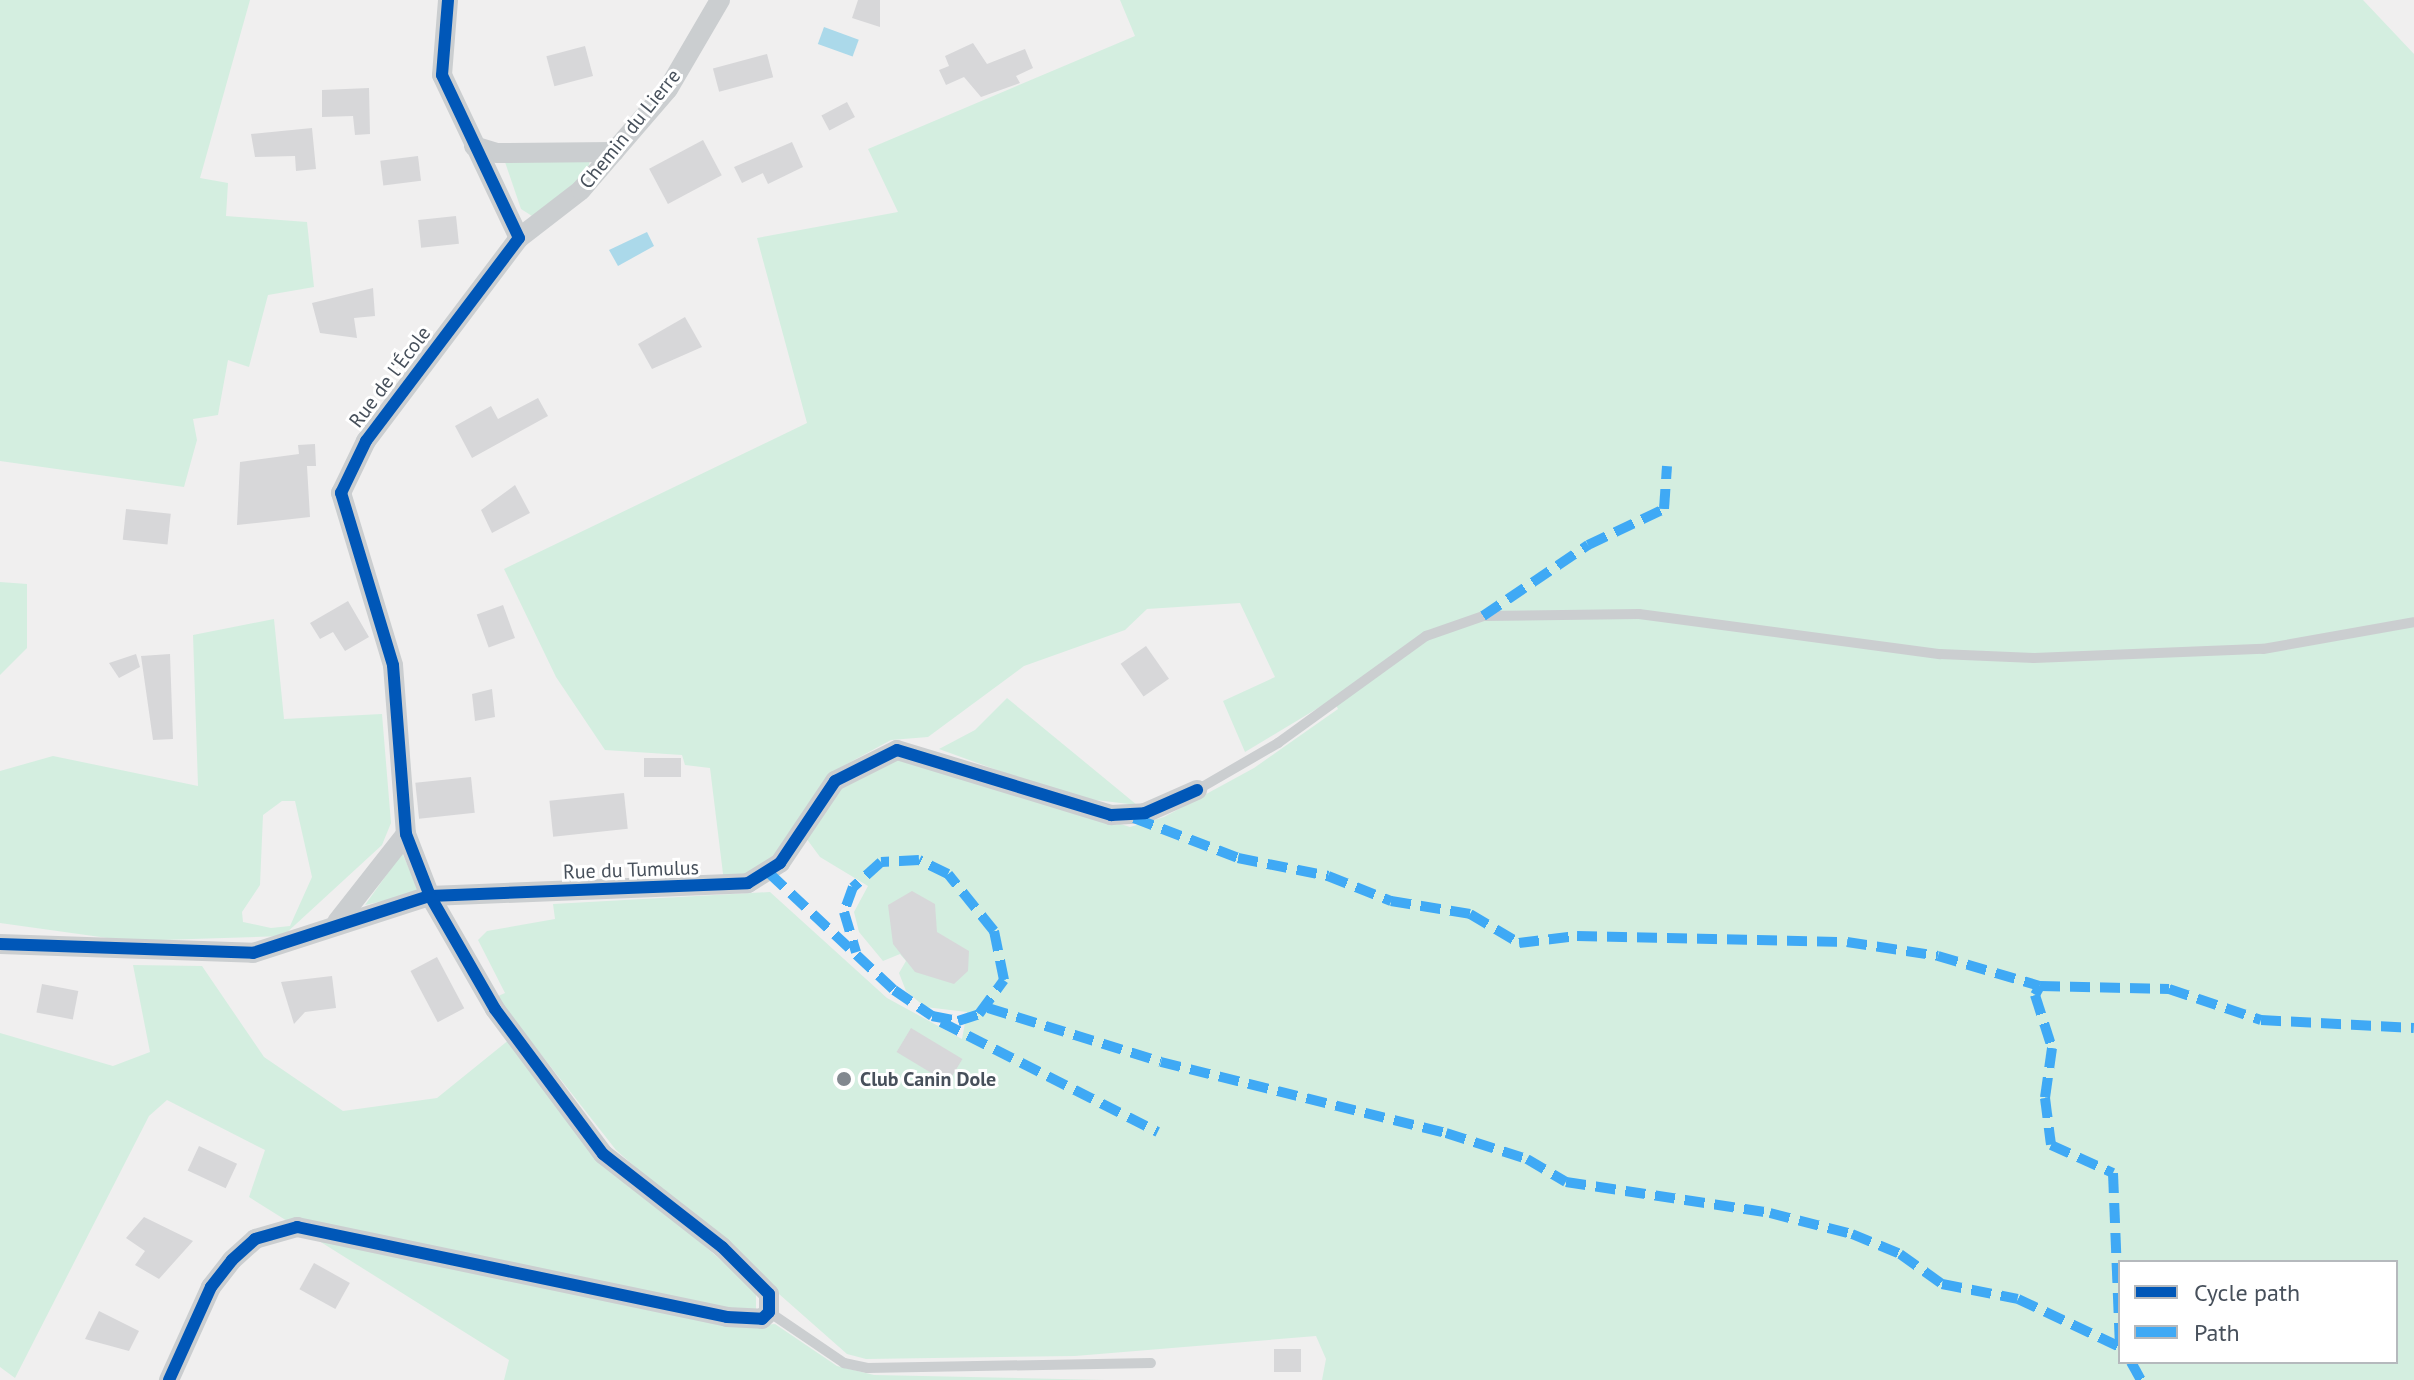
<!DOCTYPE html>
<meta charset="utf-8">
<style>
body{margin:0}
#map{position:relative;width:2414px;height:1380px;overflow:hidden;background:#f0efef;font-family:"PT Sans",sans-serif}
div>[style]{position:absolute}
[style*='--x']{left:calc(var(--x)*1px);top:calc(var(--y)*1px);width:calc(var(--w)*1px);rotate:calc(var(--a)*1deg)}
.green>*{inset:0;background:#d4eee0}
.water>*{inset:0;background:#abd9ea;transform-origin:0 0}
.building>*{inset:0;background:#d7d7d9;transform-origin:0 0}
.lane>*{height:10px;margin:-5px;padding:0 5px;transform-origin:5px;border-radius:5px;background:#cbced0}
.street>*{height:20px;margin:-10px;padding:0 10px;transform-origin:10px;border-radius:10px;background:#cbced0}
.quiet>*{height:10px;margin-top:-5px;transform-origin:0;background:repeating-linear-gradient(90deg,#3fa9f5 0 20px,transparent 0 30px)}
.cycleway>*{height:12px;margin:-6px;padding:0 6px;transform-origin:6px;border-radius:6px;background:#0057b8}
.dots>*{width:22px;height:22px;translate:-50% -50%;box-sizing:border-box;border:4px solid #fff;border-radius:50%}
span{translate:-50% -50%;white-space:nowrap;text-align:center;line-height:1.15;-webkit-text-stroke:6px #fff;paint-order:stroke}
.street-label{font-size:20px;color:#47505b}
.poi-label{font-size:20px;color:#47505b;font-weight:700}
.left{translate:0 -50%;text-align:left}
.legend{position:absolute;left:2118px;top:1260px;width:280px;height:104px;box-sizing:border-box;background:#fff;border:2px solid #b5b9bd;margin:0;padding:10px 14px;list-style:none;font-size:24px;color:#47505b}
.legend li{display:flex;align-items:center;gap:16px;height:40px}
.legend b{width:40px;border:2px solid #b5b9bd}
</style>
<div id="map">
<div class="green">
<i style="clip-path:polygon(0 0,250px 0,200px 178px,228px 183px,226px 216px,307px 222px,314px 287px,268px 295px,249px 367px,228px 360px,218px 415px,193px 419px,197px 440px,184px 487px,0 461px)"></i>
<i style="clip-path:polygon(evenodd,1120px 0,2363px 0,2414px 54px,2414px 1380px,1322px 1380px,1326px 1359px,1316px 1336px,1075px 1356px,866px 1359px,847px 1354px,616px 1150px,496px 997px,505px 993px,478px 940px,487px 931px,555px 919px,553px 904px,770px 892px,887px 998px,962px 1039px,967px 1012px,925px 1007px,906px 991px,899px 973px,906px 961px,900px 954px,883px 961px,859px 932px,854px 912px,868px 886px,820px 857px,806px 838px,830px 794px,880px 762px,912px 757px,1130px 827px,1164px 817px,1254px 768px,1338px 709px,1333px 699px,1245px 752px,1223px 701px,1275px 677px,1240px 603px,1147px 609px,1125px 630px,1024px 666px,928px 737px,891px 740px,834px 771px,789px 842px,751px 874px,724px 882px,710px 768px,685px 765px,682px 755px,605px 750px,556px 677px,504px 569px,807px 423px,757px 238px,898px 212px,868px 149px,1135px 36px,1120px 0,2120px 1262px,2396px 1262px,2396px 1362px,2120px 1362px,2120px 1262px)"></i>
<i style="clip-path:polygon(590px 160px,587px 174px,532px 216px,521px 209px,505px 162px)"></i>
<i style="clip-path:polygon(0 582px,27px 584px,27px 648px,0 675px)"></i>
<i style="clip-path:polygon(evenodd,274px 619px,284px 719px,382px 714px,391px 823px,382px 845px,283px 936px,129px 941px,0 923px,0 771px,53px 756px,198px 786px,193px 635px,274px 619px,282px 801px,295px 801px,312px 877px,290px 926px,271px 928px,243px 922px,242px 912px,260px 885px,263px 815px,282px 801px)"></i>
<i style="clip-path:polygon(1007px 698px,1137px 805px,1071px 797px,939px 749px,975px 730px)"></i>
<i style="clip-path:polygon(402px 853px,420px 893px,365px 905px)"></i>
<i style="clip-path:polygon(133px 965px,202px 966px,264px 1057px,343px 1111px,437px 1098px,510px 1039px,582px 1138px,756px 1291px,756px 1326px,775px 1324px,837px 1366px,874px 1375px,1105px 1380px,504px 1380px,509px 1360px,249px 1197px,265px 1150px,167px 1100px,149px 1116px,15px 1378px,0 1367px,0 1033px,113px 1066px,150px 1052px)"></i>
</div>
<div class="water">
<i style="left:824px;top:27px;width:37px;height:18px;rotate:20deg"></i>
<i style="clip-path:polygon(647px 232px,654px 246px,618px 266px,609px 250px)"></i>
</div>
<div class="building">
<i style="clip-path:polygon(858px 0,880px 0,880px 27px,852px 18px)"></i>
<i style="clip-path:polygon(973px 43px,987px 64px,1025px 49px,1033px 68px,1016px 76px,1020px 83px,981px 97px,964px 77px,946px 85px,939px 70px,949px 66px,945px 56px)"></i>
<i style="left:585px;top:46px;width:31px;height:40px;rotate:75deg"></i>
<i style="left:767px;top:54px;width:24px;height:56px;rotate:75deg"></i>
<i style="clip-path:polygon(369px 88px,370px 134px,355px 135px,353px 116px,322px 117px,322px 90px)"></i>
<i style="left:847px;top:102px;width:17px;height:29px;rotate:62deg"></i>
<i style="clip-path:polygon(312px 128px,316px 169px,296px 171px,295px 156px,255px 157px,251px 134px)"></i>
<i style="left:703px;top:140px;width:40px;height:61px;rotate:62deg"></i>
<i style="clip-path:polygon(792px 142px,803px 167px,768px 184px,759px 165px,763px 173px,742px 183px,734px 167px)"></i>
<i style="left:418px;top:156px;width:25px;height:38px;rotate:83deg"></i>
<i style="left:456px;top:216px;width:28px;height:38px;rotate:84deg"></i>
<i style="clip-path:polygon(373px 288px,375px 316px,354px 318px,357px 338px,320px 333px,312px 303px)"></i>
<i style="clip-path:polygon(685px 317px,702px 347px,652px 369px,638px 344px)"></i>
<i style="clip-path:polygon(538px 398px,548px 416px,472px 458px,455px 426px,491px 406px,498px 419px)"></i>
<i style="clip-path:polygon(315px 444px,316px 466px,307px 466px,310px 517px,237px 525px,240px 462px,299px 454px,298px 445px)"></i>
<i style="clip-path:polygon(515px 485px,530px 513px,492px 533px,481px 510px)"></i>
<i style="left:126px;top:509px;width:45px;height:31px;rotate:6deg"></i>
<i style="clip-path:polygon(348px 601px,369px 637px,345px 651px,333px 632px,320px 639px,310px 623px)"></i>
<i style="left:503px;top:605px;width:35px;height:28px;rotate:70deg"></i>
<i style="left:1146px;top:646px;width:40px;height:31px;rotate:55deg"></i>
<i style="clip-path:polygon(136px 654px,140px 667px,119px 678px,109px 663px)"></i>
<i style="clip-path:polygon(170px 654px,173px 739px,153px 740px,141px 656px)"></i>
<i style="clip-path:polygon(492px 689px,495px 717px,475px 721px,472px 694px)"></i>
<i style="left:644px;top:758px;width:37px;height:19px"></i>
<i style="left:471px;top:777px;width:36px;height:56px;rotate:84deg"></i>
<i style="left:624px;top:793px;width:36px;height:75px;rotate:84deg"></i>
<i style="clip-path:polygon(912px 891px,935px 904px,937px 932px,969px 951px,968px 971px,954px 984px,915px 972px,893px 944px,888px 905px)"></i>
<i style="left:437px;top:957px;width:58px;height:30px;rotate:62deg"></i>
<i style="clip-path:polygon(332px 976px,336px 1008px,305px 1012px,294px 1024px,281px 982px)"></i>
<i style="left:42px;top:984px;width:37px;height:29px;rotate:11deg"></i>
<i style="left:911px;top:1028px;width:60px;height:28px;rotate:31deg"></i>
<i style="left:199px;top:1146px;width:42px;height:27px;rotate:25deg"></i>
<i style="clip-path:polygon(144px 1217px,193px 1241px,159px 1279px,135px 1265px,145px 1251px,126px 1238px)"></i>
<i style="left:314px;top:1263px;width:41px;height:30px;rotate:29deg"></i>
<i style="clip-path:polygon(99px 1311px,139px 1331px,129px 1351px,85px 1339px)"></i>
<i style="left:1274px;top:1349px;width:27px;height:23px"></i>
</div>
<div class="lane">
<i style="--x:1197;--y:790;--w:94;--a:-30.1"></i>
<i style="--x:1278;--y:743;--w:183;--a:-35.9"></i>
<i style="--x:1426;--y:636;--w:60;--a:-19.3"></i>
<i style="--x:1483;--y:616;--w:156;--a:-0.7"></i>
<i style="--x:1639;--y:614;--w:304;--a:7.6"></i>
<i style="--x:1940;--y:654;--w:94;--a:2.4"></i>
<i style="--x:2034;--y:658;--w:229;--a:-2.3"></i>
<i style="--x:2263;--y:649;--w:153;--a:-10.1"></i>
<i style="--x:769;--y:1312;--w:91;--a:34.2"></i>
<i style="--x:844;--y:1363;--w:24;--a:12"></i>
<i style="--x:867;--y:1368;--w:284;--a:-1"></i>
</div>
<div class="street">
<i style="--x:474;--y:146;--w:24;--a:17"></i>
<i style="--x:497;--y:153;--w:117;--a:-0.5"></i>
<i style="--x:519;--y:238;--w:78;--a:-37.7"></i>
<i style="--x:581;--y:190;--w:133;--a:-49.3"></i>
<i style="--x:668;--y:89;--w:103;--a:-59.7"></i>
<i style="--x:337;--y:922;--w:112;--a:-51.9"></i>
<i style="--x:0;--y:944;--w:253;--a:2"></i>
<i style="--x:253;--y:953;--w:186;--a:-17.9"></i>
<i style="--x:430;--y:896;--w:318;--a:-2.3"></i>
<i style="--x:748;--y:883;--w:38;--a:-32"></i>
<i style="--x:780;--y:863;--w:99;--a:-56.1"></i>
<i style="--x:835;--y:781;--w:69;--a:-26.6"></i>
<i style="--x:897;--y:750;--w:224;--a:16.9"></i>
<i style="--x:1111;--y:815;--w:34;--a:-3"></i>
<i style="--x:1145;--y:813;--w:57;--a:-23.9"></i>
<i style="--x:169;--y:1380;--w:102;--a:-65.7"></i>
<i style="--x:211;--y:1287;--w:34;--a:-52"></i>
<i style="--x:232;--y:1260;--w:31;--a:-42"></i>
<i style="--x:255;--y:1239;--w:44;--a:-15.9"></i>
<i style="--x:297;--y:1227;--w:439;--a:11.8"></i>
<i style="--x:727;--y:1317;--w:35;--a:3"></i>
<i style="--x:762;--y:1319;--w:10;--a:-45"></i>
<i style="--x:769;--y:1312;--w:18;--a:-90"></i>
<i style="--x:769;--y:1294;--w:66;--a:-135"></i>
<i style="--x:722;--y:1247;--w:151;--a:-142"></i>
<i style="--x:603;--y:1154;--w:181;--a:-126.7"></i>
<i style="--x:495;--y:1009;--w:130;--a:-119.9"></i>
<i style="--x:430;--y:896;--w:66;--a:-111.2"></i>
<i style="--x:406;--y:834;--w:169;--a:-94.4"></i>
<i style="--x:393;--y:665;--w:180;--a:-106.8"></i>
<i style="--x:341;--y:493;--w:58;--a:-64.3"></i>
<i style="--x:366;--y:441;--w:254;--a:-53"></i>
<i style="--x:519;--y:238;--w:180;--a:-115.3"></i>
<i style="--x:442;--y:75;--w:75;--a:-85.4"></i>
</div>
<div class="quiet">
<i style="--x:1483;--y:616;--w:127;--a:-34.1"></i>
<i style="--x:1588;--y:545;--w:84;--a:-25.3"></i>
<i style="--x:1664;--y:509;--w:43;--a:-86"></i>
<i style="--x:1134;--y:818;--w:111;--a:21"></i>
<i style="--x:1238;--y:858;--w:92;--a:11.3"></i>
<i style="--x:1328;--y:876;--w:68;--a:21.6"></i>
<i style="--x:1391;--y:901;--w:80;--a:9.3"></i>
<i style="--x:1470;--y:914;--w:57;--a:30.6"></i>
<i style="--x:1519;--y:943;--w:58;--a:-6.9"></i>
<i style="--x:1577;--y:936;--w:270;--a:1.3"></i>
<i style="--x:1847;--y:942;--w:92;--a:8.7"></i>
<i style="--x:1938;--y:956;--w:106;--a:16.4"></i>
<i style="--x:2040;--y:986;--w:129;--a:1.3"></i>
<i style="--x:2169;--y:989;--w:97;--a:18.6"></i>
<i style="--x:2261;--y:1020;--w:153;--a:3"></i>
<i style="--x:769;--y:873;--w:171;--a:43.1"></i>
<i style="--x:894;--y:990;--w:46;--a:34.4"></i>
<i style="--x:932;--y:1016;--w:26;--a:11"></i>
<i style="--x:958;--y:1021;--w:22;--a:-18"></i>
<i style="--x:979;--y:1014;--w:42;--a:-53.7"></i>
<i style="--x:1004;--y:980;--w:50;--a:-101.5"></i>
<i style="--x:994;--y:931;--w:73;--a:-128.9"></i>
<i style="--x:948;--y:874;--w:32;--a:-154"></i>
<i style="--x:919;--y:860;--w:38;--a:177"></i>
<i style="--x:881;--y:862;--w:38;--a:138"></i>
<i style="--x:853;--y:887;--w:27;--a:110"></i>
<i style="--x:844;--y:912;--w:42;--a:73.3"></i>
<i style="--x:2040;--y:986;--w:10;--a:119"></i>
<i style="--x:2035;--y:995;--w:56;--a:72.2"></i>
<i style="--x:2052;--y:1048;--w:50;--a:98"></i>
<i style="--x:2045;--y:1098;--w:47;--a:82.7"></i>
<i style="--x:2051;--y:1145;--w:68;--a:24.3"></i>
<i style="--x:2113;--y:1173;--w:171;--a:87.7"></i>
<i style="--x:988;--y:1008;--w:181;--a:17.3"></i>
<i style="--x:1161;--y:1062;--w:294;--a:14"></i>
<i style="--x:1446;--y:1133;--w:85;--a:17.8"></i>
<i style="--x:1527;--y:1159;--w:45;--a:30.5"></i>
<i style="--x:1566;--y:1182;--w:206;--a:8.6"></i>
<i style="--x:1770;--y:1213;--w:85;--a:14.4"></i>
<i style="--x:1852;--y:1234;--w:52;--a:22.6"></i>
<i style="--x:1900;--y:1254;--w:52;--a:35.5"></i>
<i style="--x:1942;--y:1284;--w:77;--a:11.2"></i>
<i style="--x:2018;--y:1299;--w:113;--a:25.2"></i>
<i style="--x:941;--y:1022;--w:243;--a:26.9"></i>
<i style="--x:2131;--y:1362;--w:21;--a:61"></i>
</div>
<div class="cycleway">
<i style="--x:0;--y:944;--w:253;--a:2"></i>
<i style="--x:253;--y:953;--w:186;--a:-17.9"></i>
<i style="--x:430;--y:896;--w:318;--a:-2.3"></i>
<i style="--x:748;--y:883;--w:38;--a:-32"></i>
<i style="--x:780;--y:863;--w:99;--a:-56.1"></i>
<i style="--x:835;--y:781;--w:69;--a:-26.6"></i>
<i style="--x:897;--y:750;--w:224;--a:16.9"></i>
<i style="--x:1111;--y:815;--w:34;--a:-3"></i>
<i style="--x:1145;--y:813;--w:57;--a:-23.9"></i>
<i style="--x:169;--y:1380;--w:102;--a:-65.7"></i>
<i style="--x:211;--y:1287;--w:34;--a:-52"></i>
<i style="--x:232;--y:1260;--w:31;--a:-42"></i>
<i style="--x:255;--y:1239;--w:44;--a:-15.9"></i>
<i style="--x:297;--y:1227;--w:439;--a:11.8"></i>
<i style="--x:727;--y:1317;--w:35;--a:3"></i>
<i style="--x:762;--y:1319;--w:10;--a:-45"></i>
<i style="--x:769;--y:1312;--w:18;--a:-90"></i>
<i style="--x:769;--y:1294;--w:66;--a:-135"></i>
<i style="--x:722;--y:1247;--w:151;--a:-142"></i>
<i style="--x:603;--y:1154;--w:181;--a:-126.7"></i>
<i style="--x:495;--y:1009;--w:130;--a:-119.9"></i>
<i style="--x:430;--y:896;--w:66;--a:-111.2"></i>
<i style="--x:406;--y:834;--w:169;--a:-94.4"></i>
<i style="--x:393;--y:665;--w:180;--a:-106.8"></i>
<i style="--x:341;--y:493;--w:58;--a:-64.3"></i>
<i style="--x:366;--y:441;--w:254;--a:-53"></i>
<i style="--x:519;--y:238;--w:180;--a:-115.3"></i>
<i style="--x:442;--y:75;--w:75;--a:-85.4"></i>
</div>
<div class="dots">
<i style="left:844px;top:1079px;background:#82888f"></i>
</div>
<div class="street-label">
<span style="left:630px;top:129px;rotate:-51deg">Chemin du Lierre</span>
<span style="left:390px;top:377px;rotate:-53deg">Rue de l'École</span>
<span style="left:631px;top:870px;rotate:-2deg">Rue du Tumulus</span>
</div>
<div class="poi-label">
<span class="left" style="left:860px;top:1079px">Club Canin Dole</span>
</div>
<ul class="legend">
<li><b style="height:10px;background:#0057b8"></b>Cycle path</li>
<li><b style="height:10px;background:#3fa9f5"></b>Path</li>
</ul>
</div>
